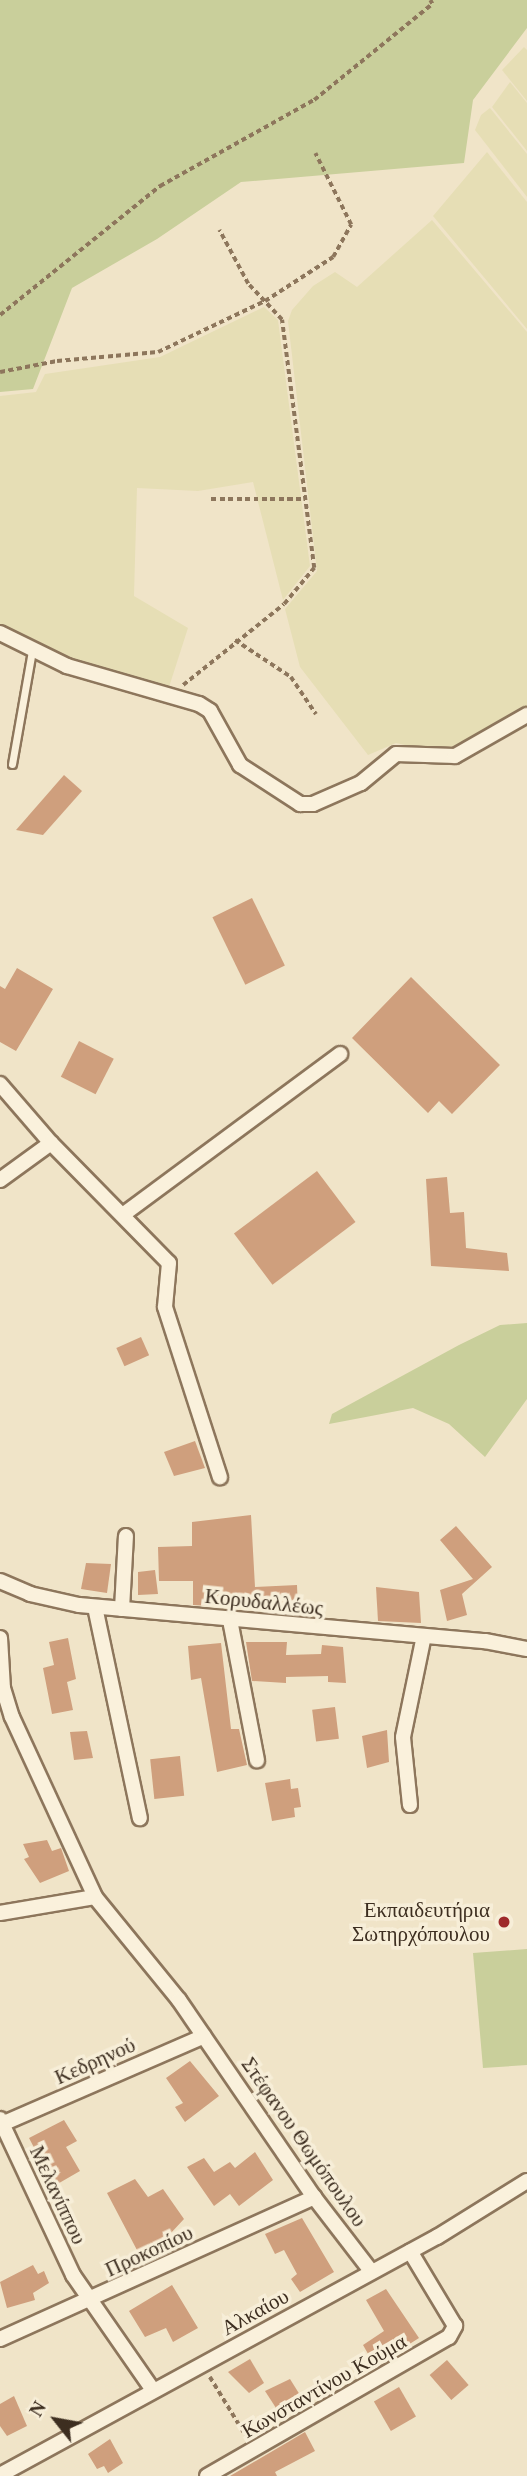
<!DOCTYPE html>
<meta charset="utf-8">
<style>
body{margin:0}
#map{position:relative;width:527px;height:2476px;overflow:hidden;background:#f0e4c8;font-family:Georgia,serif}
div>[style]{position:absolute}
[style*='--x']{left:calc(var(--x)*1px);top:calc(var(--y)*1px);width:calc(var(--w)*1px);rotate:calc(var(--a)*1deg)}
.farmland>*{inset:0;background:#e6deb5}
.green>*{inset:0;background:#c9cf9b}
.building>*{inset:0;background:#cf9f7d;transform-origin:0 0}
.path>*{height:3.5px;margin-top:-1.75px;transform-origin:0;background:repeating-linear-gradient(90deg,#8d765c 0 5px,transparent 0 8.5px)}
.roads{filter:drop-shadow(2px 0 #8d765c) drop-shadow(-2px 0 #8d765c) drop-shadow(0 2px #8d765c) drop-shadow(0 -2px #8d765c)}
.lane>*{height:7px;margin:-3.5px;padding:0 3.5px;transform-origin:3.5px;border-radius:3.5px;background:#faf1dc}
.street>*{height:14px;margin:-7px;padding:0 7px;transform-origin:7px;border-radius:7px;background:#faf1dc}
.dots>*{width:19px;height:19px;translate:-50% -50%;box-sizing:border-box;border:4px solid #f7eed8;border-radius:50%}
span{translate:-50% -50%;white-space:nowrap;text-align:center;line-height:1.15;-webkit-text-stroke:7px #f7eed8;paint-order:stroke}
.street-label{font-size:21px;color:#3d2e20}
.poi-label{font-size:21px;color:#3d2e20}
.right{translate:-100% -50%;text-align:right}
.north{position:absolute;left:21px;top:2385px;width:70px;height:70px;-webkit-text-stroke:5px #f7eed8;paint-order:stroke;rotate:301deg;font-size:19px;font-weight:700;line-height:28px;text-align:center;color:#3d2e20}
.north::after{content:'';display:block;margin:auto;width:24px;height:32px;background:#3d2e20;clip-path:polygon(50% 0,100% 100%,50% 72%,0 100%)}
</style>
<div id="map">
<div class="farmland">
<i style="clip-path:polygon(524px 47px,527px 50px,527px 101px,502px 70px)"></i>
<i style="clip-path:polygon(510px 82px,527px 103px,527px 151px,492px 107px)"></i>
<i style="clip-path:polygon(490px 108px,527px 154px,527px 197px,475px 130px,481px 115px)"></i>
<i style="clip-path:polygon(487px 152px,527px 202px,527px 329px,433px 216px)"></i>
<i style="clip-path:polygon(432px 220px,527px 332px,527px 708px,451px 750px,441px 753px,396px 743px,368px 755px,300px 667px,285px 609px,317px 571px,288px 321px,292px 310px,313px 286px,335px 272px,357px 287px)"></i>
<i style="clip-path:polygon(264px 307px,278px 320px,310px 566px,283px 600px,253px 482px,198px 491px,137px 488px,134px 596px,188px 628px,169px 687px,70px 660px,0 626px,0 396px,36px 392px,45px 374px,160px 357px)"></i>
</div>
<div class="green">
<i style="clip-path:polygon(0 0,527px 0,527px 28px,473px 100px,464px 163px,241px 182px,157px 239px,72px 288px,33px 389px,0 392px)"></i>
<i style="clip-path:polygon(527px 1323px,527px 1399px,485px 1457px,449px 1424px,413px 1408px,329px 1424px,332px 1414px,459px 1345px,500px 1325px)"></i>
<i style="clip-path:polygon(527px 1949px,527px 2065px,483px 2068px,473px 1953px)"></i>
</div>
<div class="building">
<i style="clip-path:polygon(64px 775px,82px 791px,43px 835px,16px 830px)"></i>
<i style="left:252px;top:898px;width:75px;height:44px;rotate:64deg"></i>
<i style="clip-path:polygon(17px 968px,53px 989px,16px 1051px,0 1042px,0 986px,5px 989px)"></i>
<i style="clip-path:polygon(411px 977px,500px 1065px,452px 1114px,439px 1101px,428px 1113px,352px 1038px)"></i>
<i style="left:79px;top:1041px;width:39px;height:40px;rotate:27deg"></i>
<i style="left:317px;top:1171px;width:64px;height:104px;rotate:53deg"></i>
<i style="clip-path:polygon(447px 1177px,450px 1213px,464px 1212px,466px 1248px,507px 1253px,509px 1271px,431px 1266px,426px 1179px)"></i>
<i style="left:141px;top:1337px;width:20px;height:27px;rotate:66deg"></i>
<i style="clip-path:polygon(195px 1441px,205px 1468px,174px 1476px,164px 1452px)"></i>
<i style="clip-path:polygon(251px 1515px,255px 1587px,297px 1585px,298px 1611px,193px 1605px,193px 1581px,159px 1581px,158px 1547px,192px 1546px,192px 1522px)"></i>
<i style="clip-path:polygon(456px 1526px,492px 1567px,462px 1594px,467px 1615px,447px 1621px,440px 1590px,473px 1579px,440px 1540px)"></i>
<i style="clip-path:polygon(86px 1563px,111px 1564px,107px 1593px,81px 1589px)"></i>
<i style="clip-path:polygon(155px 1570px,158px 1594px,138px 1595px,138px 1572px)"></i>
<i style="clip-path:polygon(376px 1587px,419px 1592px,421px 1623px,378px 1621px)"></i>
<i style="clip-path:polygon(68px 1638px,76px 1679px,67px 1682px,73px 1710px,52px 1714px,43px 1668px,54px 1665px,49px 1642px)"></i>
<i style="clip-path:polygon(246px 1642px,287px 1642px,286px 1655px,321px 1654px,322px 1645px,343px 1647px,346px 1683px,328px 1682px,328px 1676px,286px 1677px,286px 1683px,252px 1681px)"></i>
<i style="clip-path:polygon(221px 1643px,231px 1729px,239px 1729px,247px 1765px,217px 1772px,201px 1678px,191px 1680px,188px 1646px)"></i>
<i style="left:335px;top:1707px;width:32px;height:23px;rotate:83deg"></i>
<i style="clip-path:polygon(387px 1730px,389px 1762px,367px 1768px,362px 1736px)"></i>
<i style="clip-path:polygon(87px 1731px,93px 1758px,74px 1760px,70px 1732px)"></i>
<i style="left:180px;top:1756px;width:40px;height:30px;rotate:84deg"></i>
<i style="clip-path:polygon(290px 1779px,291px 1789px,298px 1788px,301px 1807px,294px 1808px,295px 1817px,272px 1821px,265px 1783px)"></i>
<i style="clip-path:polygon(47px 1840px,52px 1851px,61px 1848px,69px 1871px,40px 1883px,24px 1859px,29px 1857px,23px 1844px)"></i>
<i style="clip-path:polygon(190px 2061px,219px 2096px,185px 2122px,175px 2107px,183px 2103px,166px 2078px)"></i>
<i style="clip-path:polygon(64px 2120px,77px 2141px,66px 2147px,80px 2171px,54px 2186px,29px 2138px)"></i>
<i style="clip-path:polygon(255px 2152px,273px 2180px,239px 2206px,230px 2194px,214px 2206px,187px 2167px,204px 2158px,214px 2172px,230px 2162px,235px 2168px)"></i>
<i style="clip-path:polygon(135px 2179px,148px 2197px,163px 2189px,184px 2219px,170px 2234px,138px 2252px,107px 2193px)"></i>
<i style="clip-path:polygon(302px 2218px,334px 2272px,300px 2292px,291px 2279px,297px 2274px,284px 2250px,275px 2254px,265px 2234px)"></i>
<i style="clip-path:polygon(33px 2265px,38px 2274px,44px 2271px,49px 2283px,33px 2293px,35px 2300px,7px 2308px,0 2282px)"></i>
<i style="clip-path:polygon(172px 2285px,198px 2328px,173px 2342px,166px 2328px,145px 2337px,129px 2311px)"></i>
<i style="clip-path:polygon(386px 2289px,419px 2338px,375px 2366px,363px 2345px,384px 2331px,366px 2300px)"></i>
<i style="clip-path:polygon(250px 2359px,264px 2383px,249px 2393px,228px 2372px)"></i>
<i style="left:447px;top:2360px;width:33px;height:23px;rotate:49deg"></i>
<i style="clip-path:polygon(290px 2379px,300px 2395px,276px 2408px,265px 2391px)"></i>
<i style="left:399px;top:2387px;width:34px;height:29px;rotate:60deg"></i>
<i style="clip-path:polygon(14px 2396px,27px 2426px,7px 2436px,0 2426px,0 2404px)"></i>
<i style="clip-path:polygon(305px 2432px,315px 2451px,275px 2472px,277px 2476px,230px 2476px)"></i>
<i style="clip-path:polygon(110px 2439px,123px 2463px,108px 2473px,104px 2466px,97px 2469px,88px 2454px)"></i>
</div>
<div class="path">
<i style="--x:0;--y:315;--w:206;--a:-38.9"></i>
<i style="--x:160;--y:186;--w:176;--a:-29.2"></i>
<i style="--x:314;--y:100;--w:152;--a:-39.1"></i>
<i style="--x:432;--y:4;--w:4;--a:-117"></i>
<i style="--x:0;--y:372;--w:58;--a:-10.9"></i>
<i style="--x:57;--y:361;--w:101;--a:-5.1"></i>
<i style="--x:158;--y:352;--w:119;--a:-25.5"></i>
<i style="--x:265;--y:301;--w:81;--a:-32.9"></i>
<i style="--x:333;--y:257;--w:37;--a:-61"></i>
<i style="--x:351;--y:225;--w:80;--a:-116.6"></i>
<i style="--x:211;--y:499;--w:94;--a:0"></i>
<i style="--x:235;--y:640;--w:67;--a:33.5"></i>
<i style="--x:291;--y:677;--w:45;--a:56"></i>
<i style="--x:183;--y:685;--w:129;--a:-38.7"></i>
<i style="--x:284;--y:604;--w:47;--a:-50.2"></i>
<i style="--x:314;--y:568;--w:250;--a:-97.4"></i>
<i style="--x:282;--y:320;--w:50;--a:-133.4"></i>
<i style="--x:248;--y:284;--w:61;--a:-118.2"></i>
<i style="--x:210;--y:2377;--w:69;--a:58.6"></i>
</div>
<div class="roads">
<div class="lane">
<i style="--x:12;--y:764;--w:115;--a:-80"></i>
</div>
<div class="street">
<i style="--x:0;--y:633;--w:75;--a:26.2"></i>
<i style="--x:67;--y:666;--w:137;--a:16.1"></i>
<i style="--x:199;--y:704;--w:13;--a:32"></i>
<i style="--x:210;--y:711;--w:62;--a:60.9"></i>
<i style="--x:240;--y:765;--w:72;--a:33"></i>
<i style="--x:300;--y:804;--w:13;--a:0"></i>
<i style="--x:313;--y:804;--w:52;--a:-23.6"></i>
<i style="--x:361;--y:783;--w:45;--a:-39.6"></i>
<i style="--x:396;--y:754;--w:59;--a:1.9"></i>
<i style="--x:455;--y:756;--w:83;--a:-29.7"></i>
<i style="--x:0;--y:1084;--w:78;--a:49.2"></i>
<i style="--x:51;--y:1143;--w:168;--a:45.5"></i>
<i style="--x:169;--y:1263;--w:44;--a:95.2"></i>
<i style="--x:165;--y:1307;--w:179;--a:72.1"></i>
<i style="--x:0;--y:1180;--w:63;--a:-36"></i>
<i style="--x:124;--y:1214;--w:269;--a:-36.5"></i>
<i style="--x:0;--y:1581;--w:33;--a:23"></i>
<i style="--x:30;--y:1594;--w:50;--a:12.7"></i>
<i style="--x:79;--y:1605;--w:408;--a:5.1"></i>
<i style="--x:485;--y:1641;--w:43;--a:10.8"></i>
<i style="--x:95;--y:1607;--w:216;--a:78"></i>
<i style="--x:122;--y:1609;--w:73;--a:-86.9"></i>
<i style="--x:230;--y:1620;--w:143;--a:79.1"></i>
<i style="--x:0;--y:1638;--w:50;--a:86.6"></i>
<i style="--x:3;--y:1688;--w:30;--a:73"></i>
<i style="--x:12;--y:1717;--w:198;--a:65.2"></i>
<i style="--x:95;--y:1897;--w:133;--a:50.8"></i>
<i style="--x:179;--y:2000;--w:239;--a:55.6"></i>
<i style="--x:314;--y:2197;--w:93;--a:52.4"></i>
<i style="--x:410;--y:1805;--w:68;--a:-95.9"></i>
<i style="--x:403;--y:1737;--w:103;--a:-78.3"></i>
<i style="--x:0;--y:1913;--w:96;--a:-9.6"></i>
<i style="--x:0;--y:2119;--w:172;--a:64.9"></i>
<i style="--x:73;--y:2275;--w:140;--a:55.2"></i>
<i style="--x:2;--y:2124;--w:220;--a:-23.5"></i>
<i style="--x:0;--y:2339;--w:345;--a:-24.3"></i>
<i style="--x:0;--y:2475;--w:498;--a:-28.6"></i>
<i style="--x:437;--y:2237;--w:106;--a:-31.9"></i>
<i style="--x:207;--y:2476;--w:279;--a:-29.9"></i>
<i style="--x:449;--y:2337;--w:13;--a:-61"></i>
<i style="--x:455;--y:2326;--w:87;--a:-121"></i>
</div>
</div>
<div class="dots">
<i style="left:504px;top:1922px;background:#9e2a2b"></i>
</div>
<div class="street-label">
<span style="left:264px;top:1602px;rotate:6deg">Κορυδαλλέως</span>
<span style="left:95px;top:2061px;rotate:-24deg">Κεδρηνού</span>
<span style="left:304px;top:2142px;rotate:55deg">Στέφανου Θωμόπουλου</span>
<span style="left:58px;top:2195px;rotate:65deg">Μελανίππου</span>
<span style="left:149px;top:2251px;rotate:-25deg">Προκοπίου</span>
<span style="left:255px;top:2312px;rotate:-29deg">Αλκαίου</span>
<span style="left:324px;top:2386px;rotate:-30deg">Κωνσταντίνου Κούμα</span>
</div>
<div class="poi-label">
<span class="right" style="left:490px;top:1922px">Εκπαιδευτήρια<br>Σωτηρχόπουλου</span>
</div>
<div class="north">N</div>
</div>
